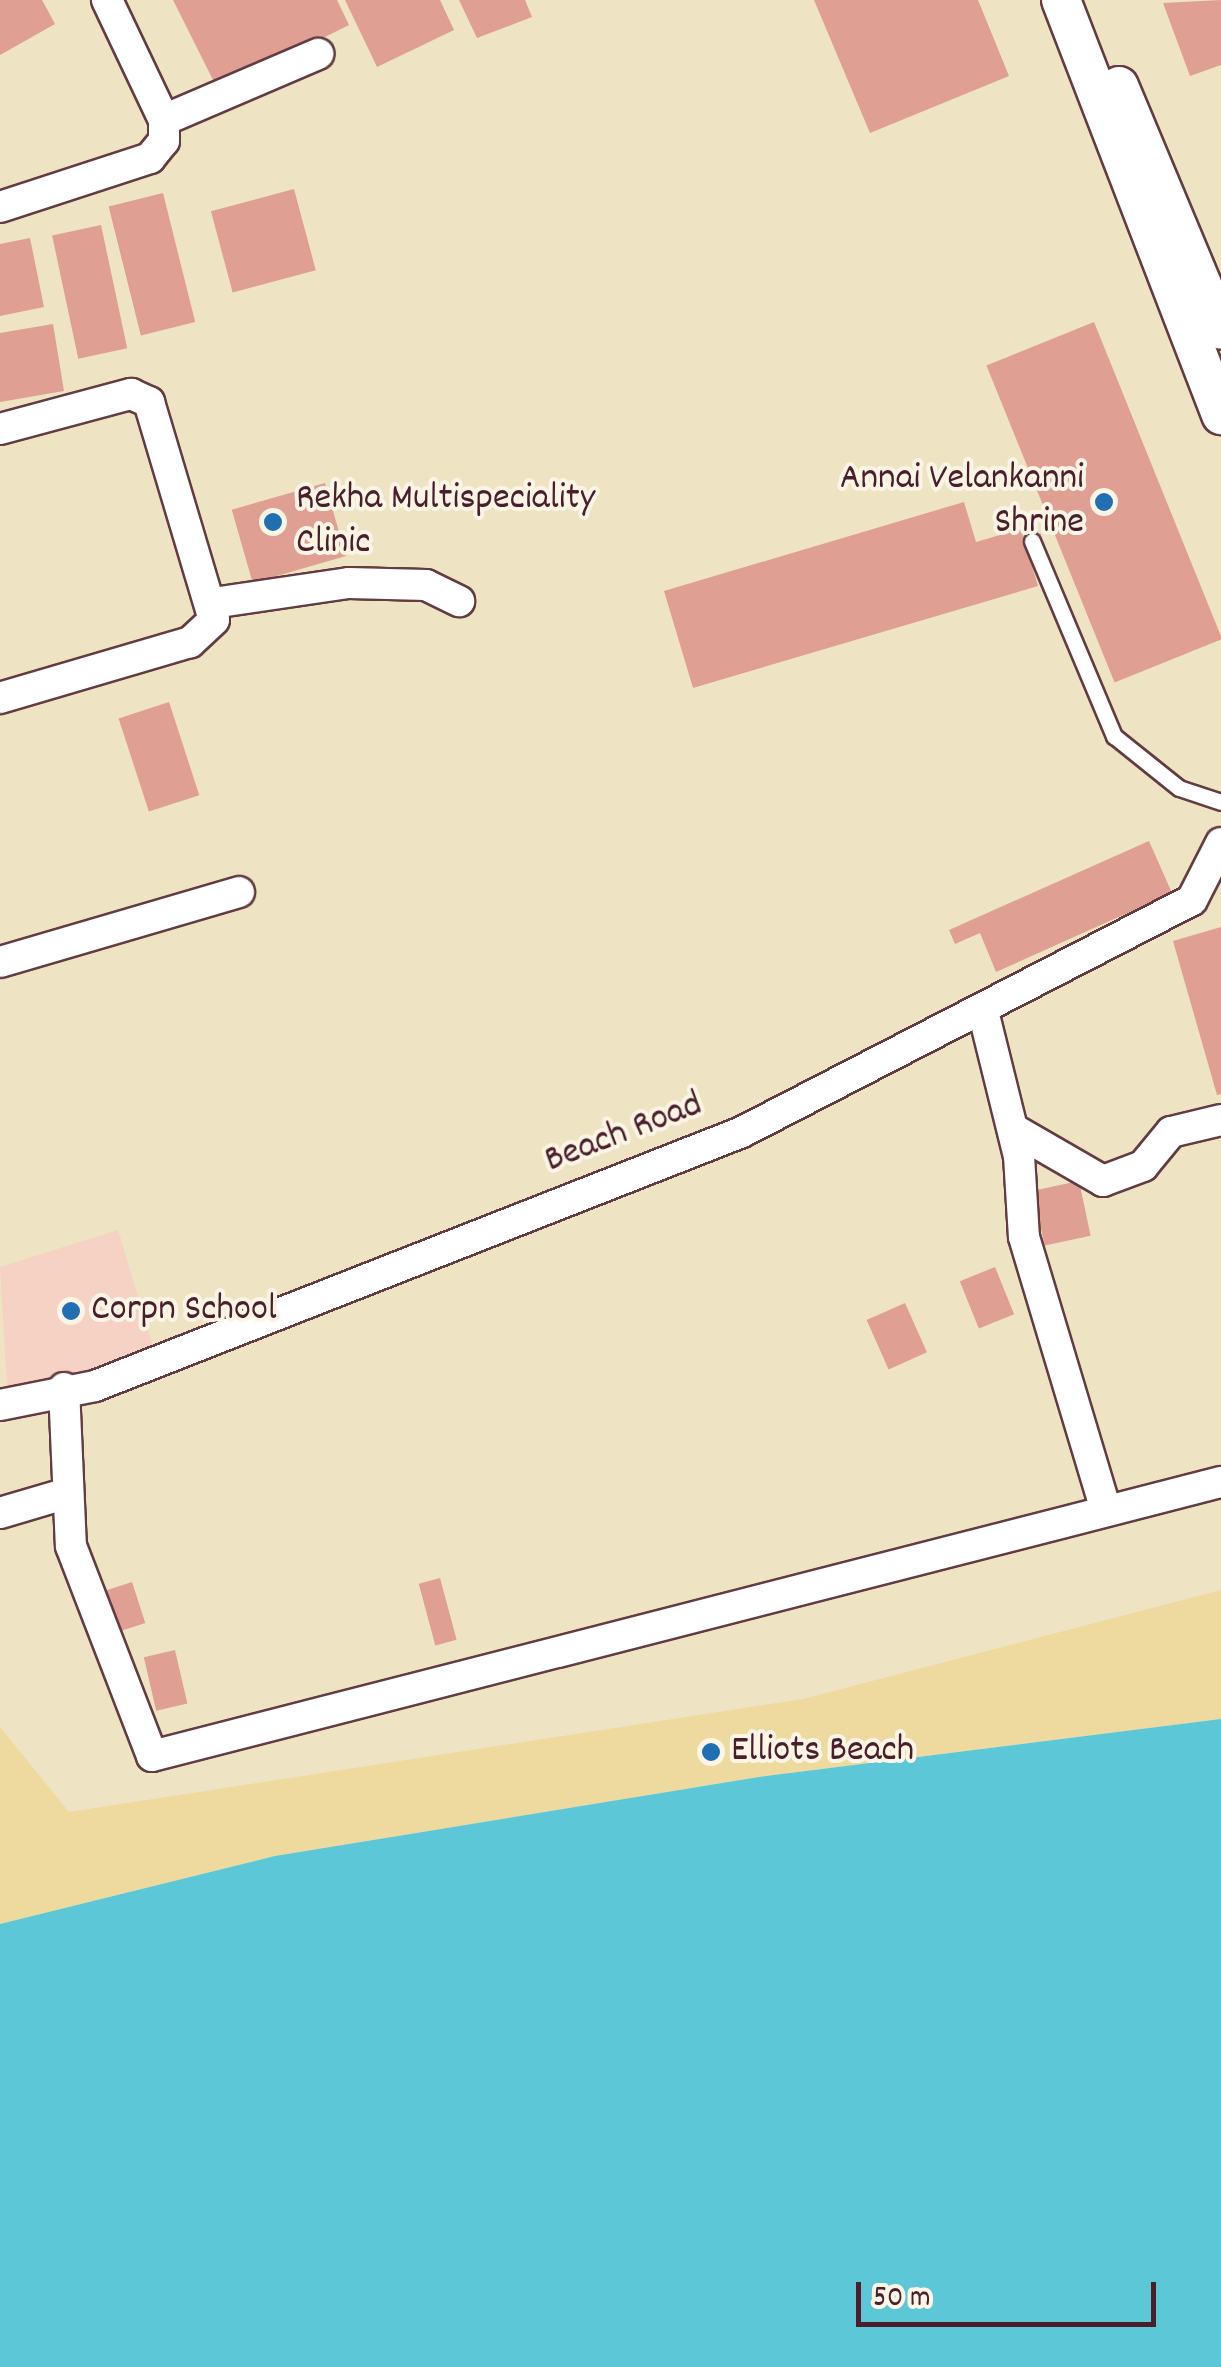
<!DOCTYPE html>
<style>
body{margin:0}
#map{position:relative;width:1221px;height:2367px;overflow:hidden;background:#eee3c2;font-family:Dekko,sans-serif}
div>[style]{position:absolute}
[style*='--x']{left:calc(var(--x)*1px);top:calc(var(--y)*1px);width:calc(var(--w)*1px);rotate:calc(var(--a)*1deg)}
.built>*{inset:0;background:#f5d2c3}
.sand>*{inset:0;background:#eeda9e}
.water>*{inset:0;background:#5cc7d7}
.building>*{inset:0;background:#df9f93;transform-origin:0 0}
.roads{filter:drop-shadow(2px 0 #633c42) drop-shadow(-2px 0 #633c42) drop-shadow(0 2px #633c42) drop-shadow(0 -2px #633c42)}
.service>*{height:15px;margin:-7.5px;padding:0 7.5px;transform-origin:7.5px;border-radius:7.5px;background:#fff}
.minor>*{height:30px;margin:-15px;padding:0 15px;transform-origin:15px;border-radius:15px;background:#fff}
.tertiary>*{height:38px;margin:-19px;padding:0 19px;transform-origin:19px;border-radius:19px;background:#fff}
.dots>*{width:28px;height:28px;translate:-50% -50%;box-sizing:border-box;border:5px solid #fcf5e5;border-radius:50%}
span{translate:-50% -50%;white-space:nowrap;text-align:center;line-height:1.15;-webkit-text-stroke:8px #fcf5e5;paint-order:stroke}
.poi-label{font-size:38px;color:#4a1f2b}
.right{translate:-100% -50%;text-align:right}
.left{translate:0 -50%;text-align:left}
.street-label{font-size:38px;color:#4a1f2b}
.scale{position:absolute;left:856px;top:2282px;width:300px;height:45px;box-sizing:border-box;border:5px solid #4a1f2b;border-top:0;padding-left:12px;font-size:30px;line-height:35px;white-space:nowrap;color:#4a1f2b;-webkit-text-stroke:8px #fcf5e5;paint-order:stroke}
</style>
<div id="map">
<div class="built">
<i style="clip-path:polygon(118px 1230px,156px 1356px,8px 1402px,0 1267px)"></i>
</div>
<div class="sand">
<i style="clip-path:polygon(1221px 1590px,1221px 1719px,759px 1777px,275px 1856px,0 1924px,0 1727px,69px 1812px,803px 1699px)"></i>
</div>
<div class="water">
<i style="clip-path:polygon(1221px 1719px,1221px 2367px,0 2367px,0 1924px,275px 1856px,759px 1777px)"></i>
</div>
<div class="building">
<i style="clip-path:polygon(0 0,42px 0,55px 24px,0 55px)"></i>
<i style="clip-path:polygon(173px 0,337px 0,349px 25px,218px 90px)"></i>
<i style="clip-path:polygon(345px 0,440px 0,454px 30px,377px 67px)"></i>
<i style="clip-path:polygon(459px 0,525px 0,532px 17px,477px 38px)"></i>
<i style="clip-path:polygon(814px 0,978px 0,1009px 76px,870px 133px)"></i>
<i style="clip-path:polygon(1221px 0,1221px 65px,1190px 76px,1163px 3px)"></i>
<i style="left:294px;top:189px;width:84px;height:86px;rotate:75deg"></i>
<i style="left:163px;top:193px;width:133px;height:56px;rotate:76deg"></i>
<i style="left:101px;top:225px;width:126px;height:50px;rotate:78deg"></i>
<i style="clip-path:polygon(30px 238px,44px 307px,0 316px,0 244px)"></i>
<i style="left:1094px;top:322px;width:342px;height:116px;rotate:68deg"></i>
<i style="clip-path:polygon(53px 324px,64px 391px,0 402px,0 333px)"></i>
<i style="left:325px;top:483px;width:76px;height:97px;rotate:74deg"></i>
<i style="clip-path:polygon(964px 502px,976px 542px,1021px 529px,1038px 586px,693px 688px,664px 591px)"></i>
<i style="left:169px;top:702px;width:98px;height:53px;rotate:72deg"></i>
<i style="clip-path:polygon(1149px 841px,1172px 893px,996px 972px,980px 933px,955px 944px,949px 930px)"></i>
<i style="clip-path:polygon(1221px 927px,1221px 1094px,1217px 1095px,1173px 941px)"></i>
<i style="left:1079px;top:1181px;width:56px;height:47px;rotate:78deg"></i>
<i style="left:995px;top:1267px;width:51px;height:38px;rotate:68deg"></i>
<i style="left:905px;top:1303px;width:54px;height:42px;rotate:66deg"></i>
<i style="left:440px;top:1578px;width:64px;height:22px;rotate:75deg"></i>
<i style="left:132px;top:1582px;width:43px;height:34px;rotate:72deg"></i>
<i style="left:175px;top:1650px;width:55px;height:32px;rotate:77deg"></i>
</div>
<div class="roads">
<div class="service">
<i style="--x:1032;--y:541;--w:212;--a:67.2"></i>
<i style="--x:1114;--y:736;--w:83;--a:38.7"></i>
<i style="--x:1179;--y:788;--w:44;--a:18.4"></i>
</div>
<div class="minor">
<i style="--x:164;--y:120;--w:168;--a:-23.2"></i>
<i style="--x:0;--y:207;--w:158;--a:-18.1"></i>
<i style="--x:150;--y:158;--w:22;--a:-51"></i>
<i style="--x:164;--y:141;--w:21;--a:-90"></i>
<i style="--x:164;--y:120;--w:133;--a:-115.4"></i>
<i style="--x:0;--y:429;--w:136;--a:-15"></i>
<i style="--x:131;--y:394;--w:20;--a:24"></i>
<i style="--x:149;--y:402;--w:227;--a:73.4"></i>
<i style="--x:214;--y:620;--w:33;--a:137"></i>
<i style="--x:190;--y:642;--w:198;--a:163.6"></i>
<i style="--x:213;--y:603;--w:137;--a:-8.4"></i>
<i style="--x:349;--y:583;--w:77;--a:1.5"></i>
<i style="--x:426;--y:585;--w:37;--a:26"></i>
<i style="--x:0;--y:962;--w:249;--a:-16.3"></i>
<i style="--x:983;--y:1011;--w:149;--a:76.1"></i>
<i style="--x:1019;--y:1156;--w:81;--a:86.5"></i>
<i style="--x:1024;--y:1237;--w:285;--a:73.3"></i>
<i style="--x:1013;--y:1129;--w:104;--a:30"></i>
<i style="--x:1103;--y:1181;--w:43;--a:-20.6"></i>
<i style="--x:1143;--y:1166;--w:44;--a:-50.5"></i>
<i style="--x:1171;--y:1132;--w:51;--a:-13.5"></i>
<i style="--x:64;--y:1388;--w:158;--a:87.5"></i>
<i style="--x:71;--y:1546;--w:225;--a:68.9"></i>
<i style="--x:152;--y:1756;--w:1104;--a:-14.38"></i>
<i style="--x:0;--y:1405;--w:97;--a:-11.3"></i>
<i style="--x:95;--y:1386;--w:695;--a:-21.43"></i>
<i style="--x:742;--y:1132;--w:506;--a:-27.27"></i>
<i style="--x:1192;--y:900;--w:64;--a:-63"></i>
<i style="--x:0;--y:1513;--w:71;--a:-16.4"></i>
</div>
<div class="tertiary">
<i style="--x:1061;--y:0;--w:445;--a:68.9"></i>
<i style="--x:1119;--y:86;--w:264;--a:67.3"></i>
</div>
</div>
<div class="dots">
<i style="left:1104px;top:502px;background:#1f6fb2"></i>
<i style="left:273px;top:522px;background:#1f6fb2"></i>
<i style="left:71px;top:1311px;background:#1f6fb2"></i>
<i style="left:711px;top:1752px;background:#1f6fb2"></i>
</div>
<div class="poi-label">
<span class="right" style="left:1084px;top:502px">Annai Velankanni<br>Shrine</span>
<span class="left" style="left:296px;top:522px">Rekha Multispeciality<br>Clinic</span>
<span class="left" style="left:91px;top:1311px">Corpn School</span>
<span class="left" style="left:731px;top:1752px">Elliots Beach</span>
</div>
<div class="street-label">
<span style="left:624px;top:1134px;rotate:-21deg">Beach Road</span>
</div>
<div class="scale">50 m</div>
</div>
